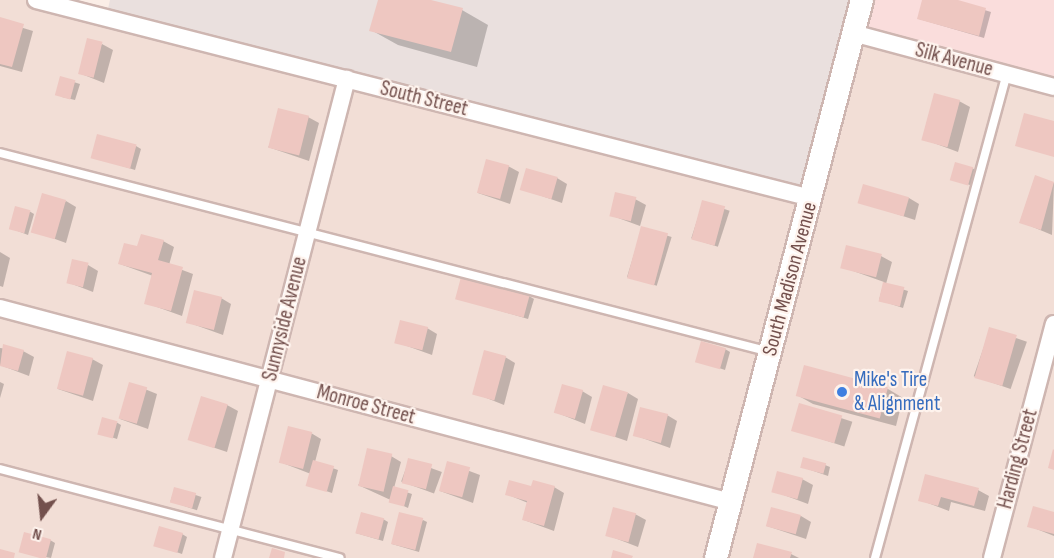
<!DOCTYPE html>
<style>
body{margin:0}
#map{position:relative;width:1054px;height:558px;overflow:hidden;background:#fbeee7;font-family:"Sofia Sans Condensed",sans-serif}
div>[style]{position:absolute}
[style*='--x']{left:calc(var(--x)*1px);top:calc(var(--y)*1px);width:calc(var(--w)*1px);rotate:calc(var(--a)*1deg)}
.residential>*{inset:0;background:#f2ded6}
.commercial>*{inset:0;background:#fadddc}
.industrial>*{inset:0;background:#eae0de}
.shadow>*{inset:0;background:#0003;transform-origin:0 0}
.building>*{inset:0;background:#eec7c1;transform-origin:0 0}
.roads{filter:drop-shadow(2px 0 #ceb6b1) drop-shadow(-2px 0 #ceb6b1) drop-shadow(0 2px #ceb6b1) drop-shadow(0 -2px #ceb6b1)}
.lane>*{height:8px;margin:-4px;padding:0 4px;transform-origin:4px;border-radius:4px;background:#fff}
.street>*{height:16px;margin:-8px;padding:0 8px;transform-origin:8px;border-radius:8px;background:#fff}
.secondary>*{height:22px;margin:-11px;padding:0 11px;transform-origin:11px;border-radius:11px;background:#fff}
.dots>*{width:16px;height:16px;translate:-50% -50%;box-sizing:border-box;border:3px solid #fef3ed;border-radius:50%}
span{translate:-50% -50%;white-space:nowrap;text-align:center;line-height:1.15;-webkit-text-stroke:4.5px #fef3ed;paint-order:stroke}
.street-label{font-size:21px;color:#73504d}
.shop-label{font-size:21px;color:#366cbe}
.left{translate:0 -50%;text-align:left}
.north{position:absolute;left:12px;top:486px;width:60px;height:60px;-webkit-text-stroke:4px #fef3ed;paint-order:stroke;rotate:195deg;font-size:16px;font-weight:700;line-height:24px;text-align:center;color:#73504d}
.north::after{content:'';display:block;margin:auto;width:21px;height:27px;background:#73504d;clip-path:polygon(50% 0,100% 100%,50% 72%,0 100%)}
</style>
<div id="map">
<div class="residential">
<i style="clip-path:polygon(0 0,36px 0,811px 198px,853px 33px,1054px 87px,1054px 558px,0 558px)"></i>
</div>
<div class="commercial">
<i style="clip-path:polygon(862px 0,1054px 0,1054px 87px,854px 33px)"></i>
</div>
<div class="industrial">
<i style="clip-path:polygon(110px 0,862px 0,811px 198px,106px 18px)"></i>
</div>
<div class="shadow">
<i style="clip-path:polygon(379px 0,426px 0,462px 10px,488px 25px,477px 67px,398px 45px,371px 30px)"></i>
<i style="clip-path:polygon(924px 0,952px 0,991px 12px,984px 38px,919px 19px)"></i>
<i style="clip-path:polygon(0 21px,33px 31px,22px 72px,0 66px)"></i>
<i style="clip-path:polygon(102px 44px,113px 50px,104px 83px,79px 73px)"></i>
<i style="clip-path:polygon(61px 78px,80px 84px,75px 100px,62px 97px)"></i>
<i style="clip-path:polygon(959px 101px,970px 107px,958px 152px,923px 139px)"></i>
<i style="clip-path:polygon(308px 117px,319px 123px,309px 161px,268px 147px)"></i>
<i style="clip-path:polygon(136px 146px,141px 149px,135px 170px,93px 157px)"></i>
<i style="clip-path:polygon(508px 166px,519px 172px,510px 204px,478px 193px)"></i>
<i style="clip-path:polygon(972px 168px,977px 171px,973px 186px,952px 179px)"></i>
<i style="clip-path:polygon(1036px 177px,1054px 183px,1052px 235px,1021px 222px)"></i>
<i style="clip-path:polygon(557px 178px,567px 184px,562px 203px,522px 189px)"></i>
<i style="clip-path:polygon(909px 198px,919px 204px,915px 220px,860px 202px)"></i>
<i style="clip-path:polygon(635px 199px,646px 205px,640px 226px,610px 215px)"></i>
<i style="clip-path:polygon(66px 201px,76px 207px,66px 243px,33px 231px)"></i>
<i style="left:703px;top:202px;width:28px;height:38px;rotate:18deg"></i>
<i style="clip-path:polygon(29px 211px,34px 214px,28px 235px,10px 228px)"></i>
<i style="left:642px;top:228px;width:31px;height:51px;rotate:17deg"></i>
<i style="clip-path:polygon(163px 241px,174px 247px,169px 265px,193px 274px,182px 316px,146px 303px,153px 276px,120px 264px,138px 248px)"></i>
<i style="clip-path:polygon(0 252px,10px 258px,3px 287px,0 286px)"></i>
<i style="clip-path:polygon(881px 256px,892px 262px,886px 284px,908px 291px,903px 308px,879px 300px,884px 282px,842px 267px)"></i>
<i style="clip-path:polygon(88px 265px,98px 271px,93px 292px,67px 282px)"></i>
<i style="clip-path:polygon(529px 296px,534px 299px,528px 319px,457px 298px)"></i>
<i style="clip-path:polygon(221px 298px,231px 304px,223px 335px,187px 322px)"></i>
<i style="clip-path:polygon(427px 328px,437px 334px,432px 355px,396px 342px)"></i>
<i style="left:990px;top:329px;width:39px;height:50px;rotate:19deg"></i>
<i style="clip-path:polygon(0 348px,23px 351px,34px 357px,29px 376px,0 365px)"></i>
<i style="clip-path:polygon(725px 349px,730px 352px,725px 370px,698px 361px)"></i>
<i style="clip-path:polygon(505px 357px,515px 363px,504px 405px,474px 393px)"></i>
<i style="clip-path:polygon(92px 359px,103px 365px,93px 401px,58px 389px)"></i>
<i style="clip-path:polygon(805px 367px,888px 389px,903px 398px,896px 426px,813px 404px,797px 395px)"></i>
<i style="clip-path:polygon(0 382px,4px 384px,0 398px)"></i>
<i style="clip-path:polygon(130px 383px,157px 394px,148px 429px,120px 419px)"></i>
<i style="clip-path:polygon(582px 391px,592px 397px,585px 424px,555px 412px)"></i>
<i style="clip-path:polygon(628px 393px,638px 399px,627px 441px,592px 429px)"></i>
<i style="clip-path:polygon(227px 405px,238px 411px,227px 452px,191px 440px)"></i>
<i style="left:801px;top:405px;width:54px;height:26px;rotate:18deg"></i>
<i style="clip-path:polygon(667px 415px,677px 421px,670px 448px,634px 435px)"></i>
<i style="clip-path:polygon(116px 422px,121px 425px,117px 439px,99px 433px)"></i>
<i style="clip-path:polygon(311px 433px,321px 439px,315px 462px,338px 470px,332px 493px,308px 485px,311px 474px,280px 462px)"></i>
<i style="clip-path:polygon(391px 456px,401px 462px,394px 488px,412px 494px,408px 508px,358px 485px)"></i>
<i style="left:409px;top:460px;width:35px;height:23px;rotate:20deg"></i>
<i style="clip-path:polygon(448px 463px,480px 475px,473px 503px,440px 491px)"></i>
<i style="clip-path:polygon(825px 465px,830px 467px,828px 476px,802px 467px)"></i>
<i style="clip-path:polygon(802px 479px,813px 485px,808px 504px,773px 491px)"></i>
<i style="clip-path:polygon(532px 487px,554px 487px,564px 493px,554px 531px,524px 520px,528px 503px,506px 494px)"></i>
<i style="left:175px;top:488px;width:28px;height:14px;rotate:19deg"></i>
<i style="clip-path:polygon(978px 490px,989px 496px,985px 511px,951px 502px,949px 511px,920px 500px)"></i>
<i style="clip-path:polygon(1054px 513px,1054px 536px,1029px 526px)"></i>
<i style="clip-path:polygon(635px 514px,646px 520px,638px 547px,607px 535px)"></i>
<i style="clip-path:polygon(801px 516px,811px 522px,806px 539px,767px 526px)"></i>
<i style="clip-path:polygon(383px 519px,388px 522px,383px 541px,356px 533px)"></i>
<i style="clip-path:polygon(423px 520px,427px 522px,419px 552px,392px 544px)"></i>
<i style="clip-path:polygon(182px 534px,187px 537px,182px 554px,156px 545px)"></i>
<i style="clip-path:polygon(50px 540px,55px 543px,51px 558px,20px 552px)"></i>
<i style="clip-path:polygon(791px 554px,799px 558px,755px 558px)"></i>
</div>
<div class="building">
<i style="clip-path:polygon(378px 0,431px 0,463px 8px,451px 52px,369px 31px)"></i>
<i style="clip-path:polygon(922px 0,958px 0,986px 8px,979px 36px,917px 19px)"></i>
<i style="clip-path:polygon(0 17px,24px 24px,12px 67px,0 64px)"></i>
<i style="left:87px;top:38px;width:16px;height:37px;rotate:14deg"></i>
<i style="left:60px;top:76px;width:16px;height:20px;rotate:15deg"></i>
<i style="left:934px;top:93px;width:27px;height:49px;rotate:15deg"></i>
<i style="left:278px;top:108px;width:32px;height:41px;rotate:14deg"></i>
<i style="clip-path:polygon(1024px 113px,1054px 121px,1054px 157px,1015px 146px)"></i>
<i style="left:97px;top:134px;width:41px;height:25px;rotate:15deg"></i>
<i style="left:486px;top:159px;width:24px;height:35px;rotate:15deg"></i>
<i style="left:955px;top:162px;width:19px;height:19px;rotate:16deg"></i>
<i style="left:526px;top:168px;width:33px;height:23px;rotate:16deg"></i>
<i style="clip-path:polygon(1035px 175px,1054px 182px,1041px 230px,1019px 223px)"></i>
<i style="left:863px;top:184px;width:48px;height:20px;rotate:16deg"></i>
<i style="left:615px;top:192px;width:22px;height:25px;rotate:13deg"></i>
<i style="left:42px;top:193px;width:25px;height:41px;rotate:16deg"></i>
<i style="left:702px;top:200px;width:24px;height:41px;rotate:15deg"></i>
<i style="left:15px;top:206px;width:16px;height:24px;rotate:15deg"></i>
<i style="left:641px;top:226px;width:28px;height:54px;rotate:15deg"></i>
<i style="clip-path:polygon(141px 234px,164px 240px,158px 260px,183px 267px,171px 311px,144px 304px,152px 273px,118px 264px,124px 243px,137px 246px)"></i>
<i style="left:846px;top:245px;width:37px;height:24px;rotate:14deg"></i>
<i style="left:72px;top:259px;width:17px;height:25px;rotate:13deg"></i>
<i style="left:461px;top:277px;width:71px;height:23px;rotate:15deg"></i>
<i style="left:883px;top:282px;width:22px;height:20px;rotate:13deg"></i>
<i style="left:194px;top:290px;width:29px;height:34px;rotate:14deg"></i>
<i style="left:400px;top:320px;width:29px;height:24px;rotate:14deg"></i>
<i style="left:989px;top:327px;width:29px;height:53px;rotate:16deg"></i>
<i style="left:701px;top:341px;width:26px;height:22px;rotate:16deg"></i>
<i style="clip-path:polygon(3px 344px,24px 350px,18px 371px,0 366px)"></i>
<i style="left:484px;top:350px;width:23px;height:46px;rotate:15deg"></i>
<i style="left:67px;top:351px;width:27px;height:39px;rotate:15deg"></i>
<i style="left:804px;top:365px;width:87px;height:32px;rotate:15deg"></i>
<i style="left:129px;top:382px;width:19px;height:38px;rotate:16deg"></i>
<i style="left:562px;top:384px;width:22px;height:30px;rotate:16deg"></i>
<i style="left:603px;top:385px;width:26px;height:47px;rotate:16deg"></i>
<i style="left:201px;top:396px;width:28px;height:46px;rotate:17deg"></i>
<i style="left:799px;top:403px;width:45px;height:29px;rotate:16deg"></i>
<i style="left:640px;top:407px;width:29px;height:30px;rotate:14deg"></i>
<i style="left:102px;top:417px;width:16px;height:18px;rotate:15deg"></i>
<i style="left:288px;top:426px;width:25px;height:38px;rotate:14deg"></i>
<i style="left:367px;top:448px;width:26px;height:39px;rotate:13deg"></i>
<i style="clip-path:polygon(1053px 449px,1054px 450px,1054px 470px,1048px 468px)"></i>
<i style="left:803px;top:457px;width:24px;height:11px;rotate:15deg"></i>
<i style="left:408px;top:458px;width:25px;height:26px;rotate:14deg"></i>
<i style="left:313px;top:460px;width:22px;height:27px;rotate:16deg"></i>
<i style="left:447px;top:461px;width:24px;height:31px;rotate:15deg"></i>
<i style="left:777px;top:471px;width:27px;height:22px;rotate:15deg"></i>
<i style="clip-path:polygon(925px 474px,979px 488px,974px 506px,941px 497px,938px 506px,918px 501px)"></i>
<i style="clip-path:polygon(509px 480px,531px 486px,533px 480px,555px 486px,544px 526px,522px 520px,527px 501px,505px 495px)"></i>
<i style="left:393px;top:486px;width:16px;height:17px;rotate:15deg"></i>
<i style="left:174px;top:487px;width:23px;height:16px;rotate:15deg"></i>
<i style="clip-path:polygon(1033px 506px,1054px 512px,1054px 534px,1027px 527px)"></i>
<i style="left:613px;top:507px;width:24px;height:30px;rotate:15deg"></i>
<i style="left:771px;top:507px;width:31px;height:20px;rotate:15deg"></i>
<i style="left:361px;top:512px;width:24px;height:22px;rotate:15deg"></i>
<i style="left:399px;top:512px;width:25px;height:33px;rotate:14deg"></i>
<i style="left:159px;top:526px;width:25px;height:21px;rotate:16deg"></i>
<i style="left:24px;top:532px;width:28px;height:21px;rotate:15deg"></i>
<i style="clip-path:polygon(757px 543px,792px 552px,790px 558px,753px 558px)"></i>
<i style="clip-path:polygon(272px 548px,285px 552px,284px 558px,269px 558px)"></i>
<i style="clip-path:polygon(0 549px,15px 553px,14px 558px,0 558px)"></i>
<i style="clip-path:polygon(613px 550px,633px 556px,632px 558px,611px 558px)"></i>
</div>
<div class="roads">
<div class="lane">
<i style="--x:0;--y:153;--w:795;--a:14.49"></i>
<i style="--x:0;--y:469;--w:351;--a:14.7"></i>
<i style="--x:875;--y:558;--w:503;--a:-74.77"></i>
</div>
<div class="street">
<i style="--x:36;--y:0;--w:800;--a:14.33"></i>
<i style="--x:853;--y:33;--w:208;--a:15"></i>
<i style="--x:0;--y:308;--w:756;--a:14.86"></i>
<i style="--x:223;--y:558;--w:495;--a:-75.5"></i>
<i style="--x:992;--y:558;--w:242;--a:-75.2"></i>
</div>
<div class="secondary">
<i style="--x:716;--y:558;--w:577;--a:-75.34"></i>
</div>
</div>
<div class="dots">
<i style="left:842px;top:392px;background:#3f7fe0"></i>
</div>
<div class="street-label">
<span style="left:954px;top:60px;rotate:15deg">Silk Avenue</span>
<span style="left:424px;top:99px;rotate:14deg">South Street</span>
<span style="left:790px;top:279px;rotate:-75deg">South Madison Avenue</span>
<span style="left:285px;top:319px;rotate:-76deg">Sunnyside Avenue</span>
<span style="left:366px;top:405px;rotate:15deg">Monroe Street</span>
<span style="left:1018px;top:459px;rotate:-75deg">Harding Street</span>
</div>
<div class="shop-label">
<span class="left" style="left:854px;top:392px">Mike's Tire<br>&amp; Alignment</span>
</div>
<div class="north">N</div>
</div>
